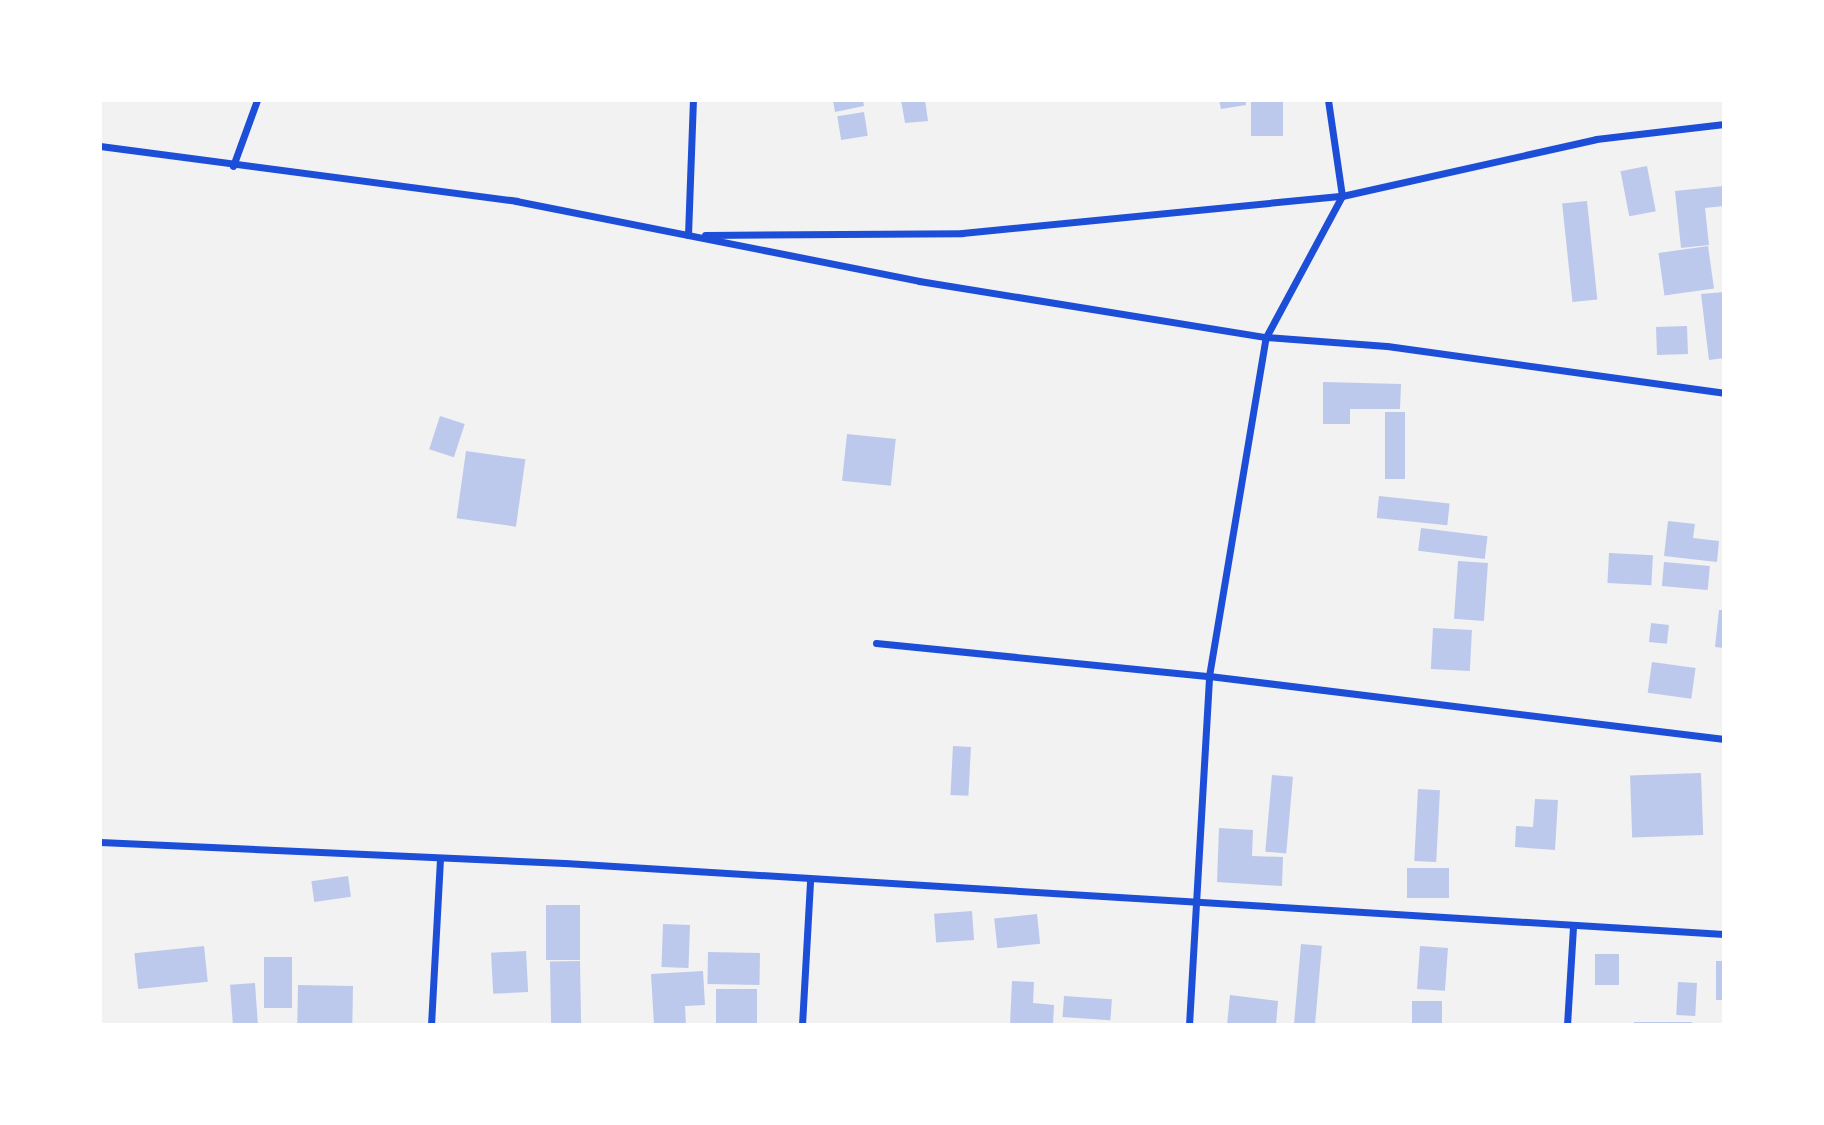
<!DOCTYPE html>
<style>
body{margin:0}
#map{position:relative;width:1824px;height:1125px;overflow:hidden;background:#f2f2f2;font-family:"DM Sans",sans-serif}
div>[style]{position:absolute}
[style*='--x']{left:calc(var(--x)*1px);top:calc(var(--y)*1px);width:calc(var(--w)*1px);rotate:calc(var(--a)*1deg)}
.building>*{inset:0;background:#bdc9ec;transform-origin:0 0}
.minor>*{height:7px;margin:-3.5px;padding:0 3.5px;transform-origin:3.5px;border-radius:3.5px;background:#1d4ed8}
span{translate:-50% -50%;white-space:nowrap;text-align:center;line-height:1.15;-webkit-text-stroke:5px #fff;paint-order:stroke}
.frame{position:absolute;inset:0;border:102px solid #fff;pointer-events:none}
</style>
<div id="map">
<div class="building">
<i style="clip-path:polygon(833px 100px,863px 100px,864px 106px,835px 112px)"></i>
<i style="clip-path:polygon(901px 100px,925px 100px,928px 121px,905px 123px)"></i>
<i style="clip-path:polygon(1219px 100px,1246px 100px,1246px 105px,1221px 109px)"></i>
<i style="left:1251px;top:100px;width:32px;height:36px"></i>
<i style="left:864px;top:112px;width:24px;height:27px;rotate:81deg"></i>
<i style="left:1647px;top:166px;width:46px;height:27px;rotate:79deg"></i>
<i style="clip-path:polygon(1724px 186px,1724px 206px,1705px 208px,1709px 245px,1681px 248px,1675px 191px)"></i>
<i style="left:1587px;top:201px;width:99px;height:25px;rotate:84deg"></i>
<i style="left:1708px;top:246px;width:43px;height:50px;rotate:82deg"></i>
<i style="clip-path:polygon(1724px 292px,1724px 358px,1709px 360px,1701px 294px)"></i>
<i style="left:1687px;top:326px;width:28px;height:31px;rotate:88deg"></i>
<i style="clip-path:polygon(1323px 382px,1401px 384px,1400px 409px,1350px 409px,1350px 424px,1323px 424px)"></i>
<i style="left:1385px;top:412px;width:20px;height:67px"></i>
<i style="left:440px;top:416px;width:26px;height:35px;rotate:18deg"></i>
<i style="left:847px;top:434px;width:49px;height:47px;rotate:6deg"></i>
<i style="left:466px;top:451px;width:60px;height:68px;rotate:8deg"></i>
<i style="left:1379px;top:496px;width:71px;height:22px;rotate:6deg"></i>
<i style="clip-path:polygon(1668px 521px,1695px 524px,1693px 538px,1719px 541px,1717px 562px,1664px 556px)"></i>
<i style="left:1421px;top:528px;width:67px;height:23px;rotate:7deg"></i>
<i style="left:1609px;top:553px;width:44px;height:30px;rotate:3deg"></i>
<i style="left:1458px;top:561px;width:30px;height:58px;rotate:4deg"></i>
<i style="left:1664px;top:562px;width:46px;height:24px;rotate:5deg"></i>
<i style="clip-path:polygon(1719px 610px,1724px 610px,1724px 648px,1715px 647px)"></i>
<i style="left:1651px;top:623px;width:18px;height:19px;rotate:6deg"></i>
<i style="left:1433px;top:628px;width:39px;height:41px;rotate:3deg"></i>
<i style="left:1652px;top:662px;width:44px;height:31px;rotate:8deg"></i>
<i style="left:953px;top:746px;width:18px;height:49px;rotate:3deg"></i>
<i style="left:1701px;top:773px;width:62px;height:71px;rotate:88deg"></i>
<i style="left:1272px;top:775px;width:21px;height:77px;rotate:5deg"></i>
<i style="left:1418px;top:789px;width:22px;height:72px;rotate:3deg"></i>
<i style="clip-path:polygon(1535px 799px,1558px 800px,1555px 850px,1515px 847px,1516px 826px,1533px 827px)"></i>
<i style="clip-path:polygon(1219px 828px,1253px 830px,1252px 856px,1283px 857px,1282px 886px,1217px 882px)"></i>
<i style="left:1407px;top:868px;width:42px;height:30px"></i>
<i style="left:348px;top:876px;width:21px;height:37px;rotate:82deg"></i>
<i style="left:546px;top:905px;width:34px;height:55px"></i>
<i style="left:972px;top:911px;width:29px;height:38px;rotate:86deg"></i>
<i style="left:1037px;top:914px;width:30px;height:43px;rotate:84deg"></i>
<i style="left:663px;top:924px;width:27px;height:43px;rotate:2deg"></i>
<i style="left:1301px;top:944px;width:21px;height:81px;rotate:5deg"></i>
<i style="left:204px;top:946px;width:36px;height:70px;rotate:84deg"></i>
<i style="left:1420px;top:946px;width:28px;height:43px;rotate:4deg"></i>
<i style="left:526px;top:951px;width:41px;height:35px;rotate:87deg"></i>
<i style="left:708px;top:952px;width:52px;height:32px;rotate:1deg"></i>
<i style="left:1595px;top:954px;width:24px;height:31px"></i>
<i style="left:264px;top:957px;width:28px;height:51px"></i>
<i style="left:580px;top:961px;width:64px;height:30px;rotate:89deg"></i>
<i style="left:1716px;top:961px;width:8px;height:39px"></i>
<i style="clip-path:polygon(703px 971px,705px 1005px,685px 1006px,686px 1025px,654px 1025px,651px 974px)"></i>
<i style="clip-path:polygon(1012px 981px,1034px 982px,1033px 1003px,1054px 1005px,1053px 1025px,1010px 1025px)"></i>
<i style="left:1678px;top:982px;width:19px;height:33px;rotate:3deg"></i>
<i style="left:255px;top:983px;width:42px;height:25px;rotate:86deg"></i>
<i style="left:298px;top:985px;width:55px;height:40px;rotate:1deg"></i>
<i style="left:716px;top:989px;width:41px;height:35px"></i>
<i style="clip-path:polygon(1230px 995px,1278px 1001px,1276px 1025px,1227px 1025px)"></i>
<i style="left:1064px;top:996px;width:48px;height:21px;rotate:4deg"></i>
<i style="left:1412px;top:1001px;width:30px;height:24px"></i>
<i style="left:1634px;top:1022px;width:58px;height:3px"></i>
</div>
<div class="minor">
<i style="--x:100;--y:146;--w:420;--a:7.5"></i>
<i style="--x:516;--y:201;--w:411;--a:11.2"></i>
<i style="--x:919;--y:281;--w:351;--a:9.2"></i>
<i style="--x:1266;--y:337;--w:121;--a:4.3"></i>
<i style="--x:1387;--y:346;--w:340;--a:7.9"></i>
<i style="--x:233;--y:166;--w:70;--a:-70"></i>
<i style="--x:688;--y:235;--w:135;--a:-87.9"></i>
<i style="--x:705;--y:235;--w:257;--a:-0.4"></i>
<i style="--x:962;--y:233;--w:382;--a:-5.6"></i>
<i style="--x:1342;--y:196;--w:260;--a:-12.6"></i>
<i style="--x:1596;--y:139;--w:129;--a:-6.7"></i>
<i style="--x:876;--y:643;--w:335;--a:5.7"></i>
<i style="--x:1209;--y:676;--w:519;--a:6.97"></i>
<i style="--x:100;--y:842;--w:465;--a:2.6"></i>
<i style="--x:565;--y:863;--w:1161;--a:3.51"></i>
<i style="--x:431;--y:1025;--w:165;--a:-86.9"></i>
<i style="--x:802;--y:1025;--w:144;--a:-86.8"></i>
<i style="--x:1189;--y:1025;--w:350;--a:-86.7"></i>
<i style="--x:1209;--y:676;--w:344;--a:-80.5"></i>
<i style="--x:1266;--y:337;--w:160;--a:-61.7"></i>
<i style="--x:1342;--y:196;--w:97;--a:-98.3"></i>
<i style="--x:1567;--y:1025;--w:99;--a:-86.5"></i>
</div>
<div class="frame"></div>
</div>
